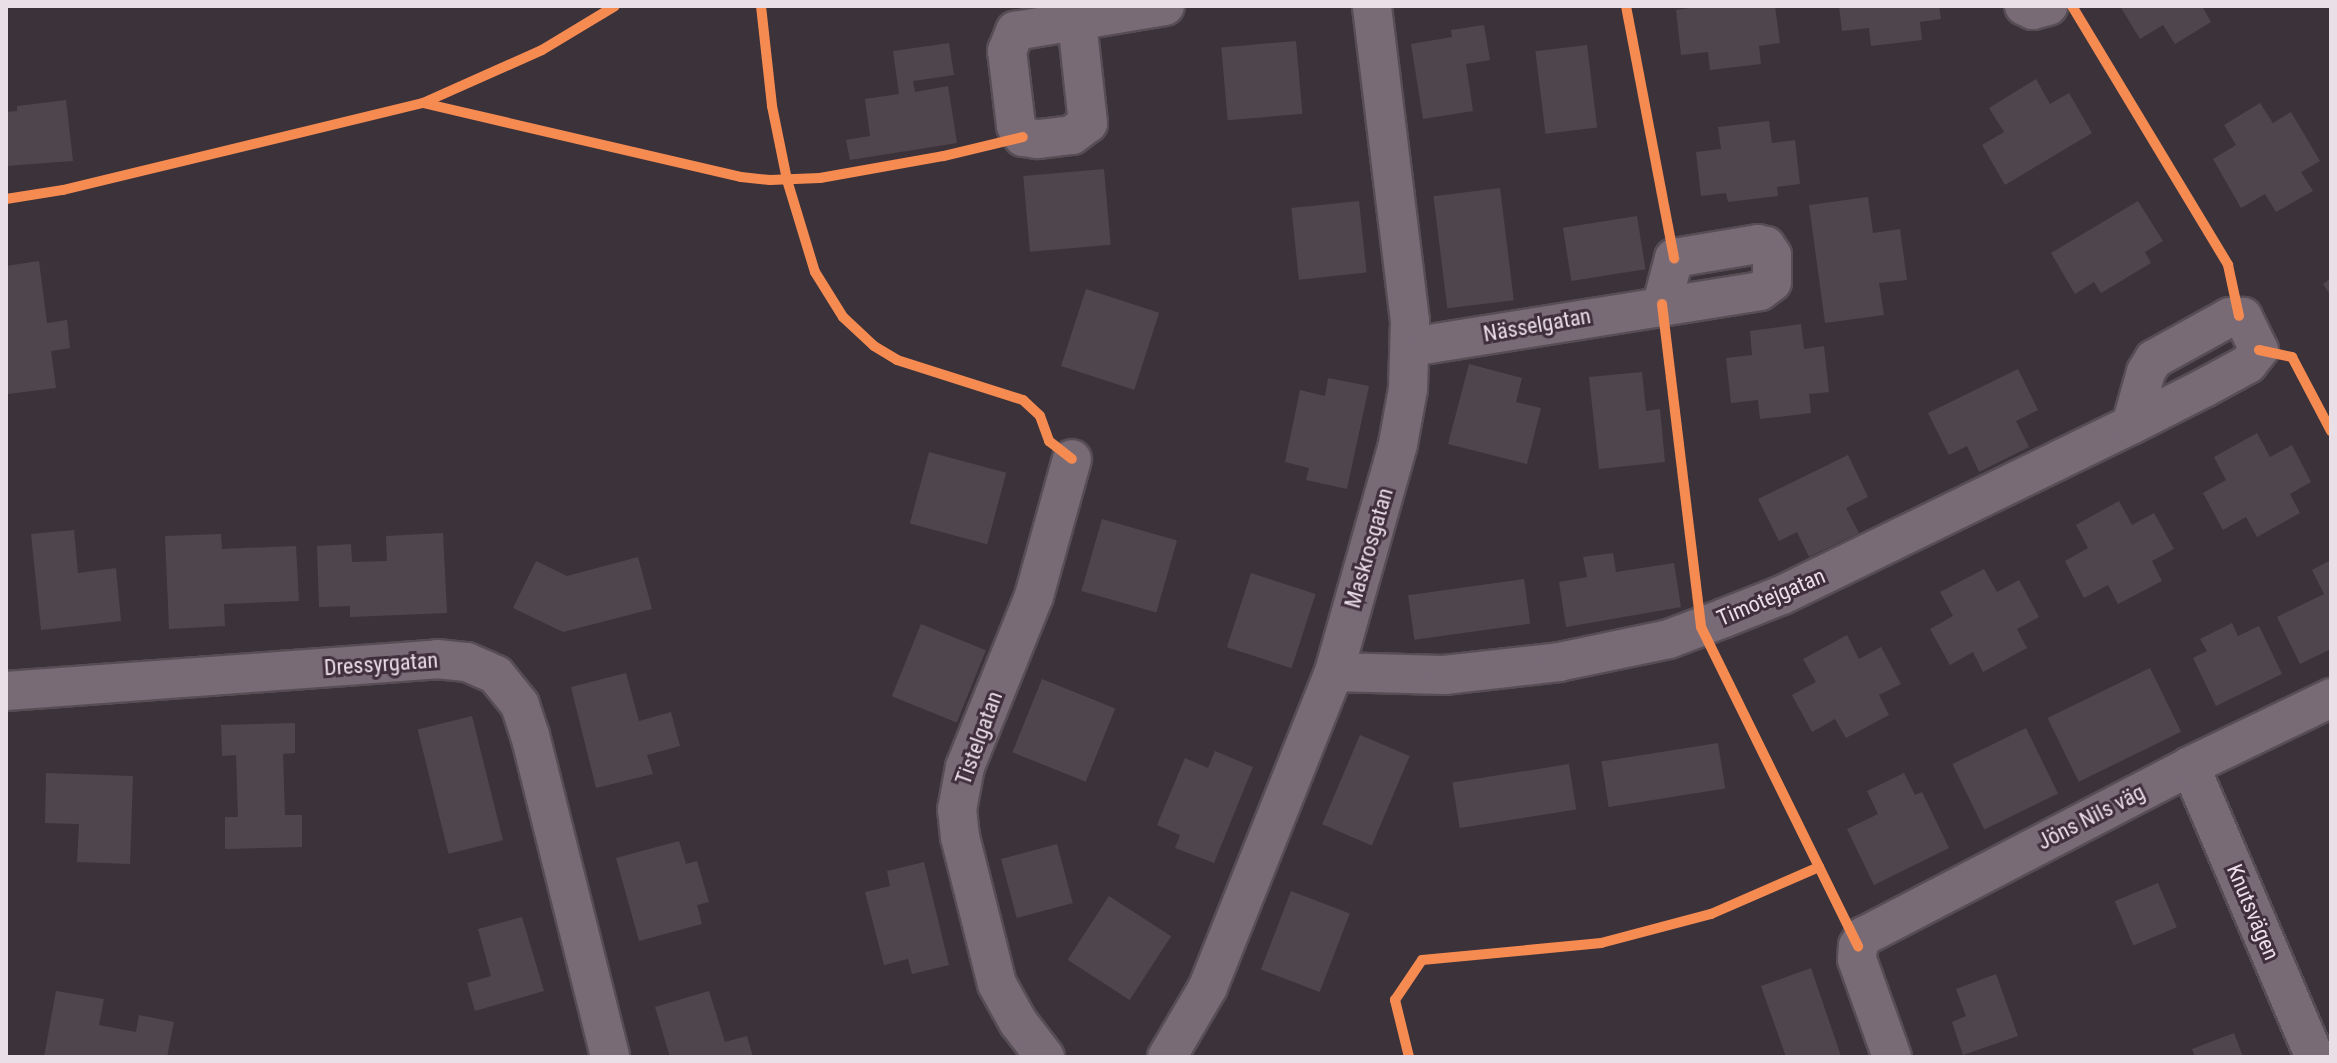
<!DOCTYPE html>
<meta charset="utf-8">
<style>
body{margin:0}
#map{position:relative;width:2337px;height:1063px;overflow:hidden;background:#3c323a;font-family:"Roboto Condensed",sans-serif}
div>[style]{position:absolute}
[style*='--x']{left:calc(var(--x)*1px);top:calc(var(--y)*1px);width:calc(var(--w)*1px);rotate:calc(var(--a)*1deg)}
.building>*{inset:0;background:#4f464d;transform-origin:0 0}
.roads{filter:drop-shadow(2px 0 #574e55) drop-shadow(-2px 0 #574e55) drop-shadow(0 2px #574e55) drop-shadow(0 -2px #574e55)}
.street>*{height:38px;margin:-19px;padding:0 19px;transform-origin:19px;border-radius:19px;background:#796b76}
.cycleway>*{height:10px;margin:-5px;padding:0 5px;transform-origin:5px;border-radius:5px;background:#f68b52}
span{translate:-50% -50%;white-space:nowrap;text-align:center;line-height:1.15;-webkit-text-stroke:6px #402e3c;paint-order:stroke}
.street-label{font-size:22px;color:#eadee7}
.frame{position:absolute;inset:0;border:8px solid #eadee7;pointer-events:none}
</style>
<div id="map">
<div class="building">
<i style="clip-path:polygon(1703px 6px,1775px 6px,1780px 43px,1759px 46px,1761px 64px,1710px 70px,1708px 52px,1681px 55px,1676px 10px)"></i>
<i style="clip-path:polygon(1839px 6px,1939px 6px,1941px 19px,1920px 22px,1922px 40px,1871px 46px,1869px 28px,1842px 31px)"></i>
<i style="clip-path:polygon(2120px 6px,2202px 6px,2211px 22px,2175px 44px,2163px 25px,2140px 39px)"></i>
<i style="clip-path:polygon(1484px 25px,1490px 60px,1466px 64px,1473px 111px,1423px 119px,1411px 44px,1452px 37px,1451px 30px)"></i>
<i style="left:1296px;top:41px;width:73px;height:75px;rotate:85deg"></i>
<i style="clip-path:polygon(949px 43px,954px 75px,913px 81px,915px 92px,948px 86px,957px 143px,850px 160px,846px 140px,870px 136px,865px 99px,899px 94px,893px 51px)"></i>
<i style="left:1587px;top:45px;width:83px;height:52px;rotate:83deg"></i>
<i style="clip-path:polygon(2036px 79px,2050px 104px,2069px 93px,2092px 133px,2005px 185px,1982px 145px,2004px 132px,1989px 108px)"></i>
<i style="clip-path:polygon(66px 100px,73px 161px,6px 166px,6px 112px,17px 111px,17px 106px)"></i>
<i style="clip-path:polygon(2260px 103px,2273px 123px,2291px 112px,2320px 161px,2301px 172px,2313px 191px,2276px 212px,2265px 194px,2241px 208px,2213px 159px,2236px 145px,2224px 125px)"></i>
<i style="clip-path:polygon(1769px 121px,1772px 143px,1795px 140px,1800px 184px,1777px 187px,1778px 196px,1728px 202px,1726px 193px,1701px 196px,1696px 152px,1721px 149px,1718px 127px)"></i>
<i style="left:1104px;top:169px;width:76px;height:81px;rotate:85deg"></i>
<i style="left:1500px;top:188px;width:113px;height:67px;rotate:83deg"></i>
<i style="clip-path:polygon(1868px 197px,1873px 233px,1900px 229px,1907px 280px,1879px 283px,1884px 315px,1825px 323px,1809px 205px)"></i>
<i style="left:1359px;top:201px;width:72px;height:68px;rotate:84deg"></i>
<i style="clip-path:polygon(2138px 201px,2163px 241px,2145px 252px,2151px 263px,2101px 293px,2094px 282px,2075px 294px,2051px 253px)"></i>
<i style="left:1637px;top:216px;width:54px;height:75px;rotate:81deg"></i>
<i style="clip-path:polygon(39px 261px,47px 323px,67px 320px,70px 348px,51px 351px,56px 388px,8px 394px,6px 266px)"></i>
<i style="clip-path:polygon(2331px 278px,2331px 296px,2323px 284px)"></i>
<i style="left:1086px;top:289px;width:77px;height:81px;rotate:18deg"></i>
<i style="clip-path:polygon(1801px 324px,1804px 349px,1824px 346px,1829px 392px,1809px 394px,1811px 413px,1760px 419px,1758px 400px,1731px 403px,1726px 358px,1752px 355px,1750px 331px)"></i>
<i style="clip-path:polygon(1469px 364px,1522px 378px,1516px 402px,1541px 408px,1527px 464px,1448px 444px)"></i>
<i style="clip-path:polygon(2018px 369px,2038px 410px,2016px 421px,2029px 447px,1979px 472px,1967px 446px,1949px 455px,1928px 413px)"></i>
<i style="clip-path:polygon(1642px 372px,1646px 411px,1660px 409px,1665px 462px,1599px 469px,1589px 377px)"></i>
<i style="clip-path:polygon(1328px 378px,1369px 386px,1347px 489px,1306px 480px,1309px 468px,1285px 462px,1300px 390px,1325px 396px)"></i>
<i style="clip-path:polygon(2257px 433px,2270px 457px,2292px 445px,2311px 482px,2290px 494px,2300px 513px,2257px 537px,2246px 517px,2223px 530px,2203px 493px,2226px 480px,2214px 457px)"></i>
<i style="left:929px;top:452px;width:80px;height:74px;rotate:15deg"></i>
<i style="clip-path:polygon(1848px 455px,1868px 497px,1846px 508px,1859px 533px,1809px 557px,1797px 532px,1779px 541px,1758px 499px)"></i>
<i style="clip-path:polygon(2119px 501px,2132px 525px,2154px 513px,2174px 549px,2152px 561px,2162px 581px,2118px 604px,2108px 585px,2084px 598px,2065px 561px,2088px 548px,2076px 525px)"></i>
<i style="left:1102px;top:519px;width:78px;height:75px;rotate:16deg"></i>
<i style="clip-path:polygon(74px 530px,78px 573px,116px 568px,121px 621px,41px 630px,31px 534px)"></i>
<i style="clip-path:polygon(443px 533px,447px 613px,350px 617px,350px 606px,319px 607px,317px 546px,351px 544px,352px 562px,387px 561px,386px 536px)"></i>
<i style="clip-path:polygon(221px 534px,222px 549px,296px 546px,299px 601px,224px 604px,225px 626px,169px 629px,165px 536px)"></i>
<i style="clip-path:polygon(1613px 553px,1616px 572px,1674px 563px,1681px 607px,1566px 627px,1559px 582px,1587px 577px,1583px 557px)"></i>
<i style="clip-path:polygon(638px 557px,652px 609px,563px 632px,513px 608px,536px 561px,567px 576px)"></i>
<i style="clip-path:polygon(2331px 560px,2331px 649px,2300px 664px,2277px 617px,2324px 594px,2312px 570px)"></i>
<i style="clip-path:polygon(1984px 569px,1997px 592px,2019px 580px,2039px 617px,2017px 629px,2027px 648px,1983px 672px,1973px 652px,1950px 665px,1930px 629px,1953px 616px,1940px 592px)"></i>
<i style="left:1251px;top:573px;width:68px;height:78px;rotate:18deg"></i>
<i style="left:1524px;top:579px;width:45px;height:117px;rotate:82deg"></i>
<i style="clip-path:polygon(2232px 623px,2238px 636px,2259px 626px,2282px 674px,2216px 706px,2193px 658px,2207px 651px,2200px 639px)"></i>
<i style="left:921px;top:624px;width:70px;height:78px;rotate:22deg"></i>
<i style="clip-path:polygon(1847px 635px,1859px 659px,1881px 647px,1901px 684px,1879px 695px,1889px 715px,1846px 738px,1835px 719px,1812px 732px,1792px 695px,1816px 682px,1803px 659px)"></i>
<i style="left:2150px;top:668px;width:71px;height:114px;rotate:64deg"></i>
<i style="clip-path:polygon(626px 673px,639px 721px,671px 712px,680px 746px,647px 755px,653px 774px,596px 788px,571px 687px)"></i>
<i style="left:1042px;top:679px;width:79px;height:79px;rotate:22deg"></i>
<i style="left:472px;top:716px;width:128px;height:56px;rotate:76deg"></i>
<i style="clip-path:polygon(295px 723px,295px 753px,283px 754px,285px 815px,302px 815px,302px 847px,225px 849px,225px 817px,238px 817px,236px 755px,222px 756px,221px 725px)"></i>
<i style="left:2026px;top:728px;width:73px;height:82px;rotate:64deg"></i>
<i style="left:1360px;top:735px;width:54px;height:97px;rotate:23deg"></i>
<i style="left:1718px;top:743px;width:46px;height:118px;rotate:81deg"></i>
<i style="clip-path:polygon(1215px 751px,1253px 767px,1214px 863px,1175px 848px,1180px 835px,1157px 825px,1185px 758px,1208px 768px)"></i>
<i style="left:1569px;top:764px;width:46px;height:118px;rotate:81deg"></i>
<i style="clip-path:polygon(46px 773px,133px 776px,130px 864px,77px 862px,79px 824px,45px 823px)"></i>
<i style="clip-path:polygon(1904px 773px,1915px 795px,1922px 792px,1949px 848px,1874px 885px,1847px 829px,1878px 814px,1867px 791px)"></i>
<i style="clip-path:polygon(679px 841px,686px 864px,697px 861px,709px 902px,697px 905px,702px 924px,639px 941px,616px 858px)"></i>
<i style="left:1057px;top:844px;width:61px;height:58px;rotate:75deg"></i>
<i style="clip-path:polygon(924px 862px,949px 965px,912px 974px,908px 959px,884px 965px,865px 892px,890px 886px,887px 871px)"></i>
<i style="left:2158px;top:883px;width:48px;height:47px;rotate:67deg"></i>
<i style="left:1291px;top:891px;width:63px;height:84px;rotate:21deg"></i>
<i style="left:1109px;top:896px;width:74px;height:76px;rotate:33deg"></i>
<i style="clip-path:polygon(522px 917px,544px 991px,475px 1011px,467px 983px,491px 976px,478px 929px)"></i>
<i style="clip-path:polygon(1811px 968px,1841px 1056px,1839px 1057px,1786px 1057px,1761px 986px)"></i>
<i style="clip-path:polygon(1996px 974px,2018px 1036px,1963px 1055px,1952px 1022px,1966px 1016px,1956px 989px)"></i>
<i style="clip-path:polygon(56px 991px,104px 999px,99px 1025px,136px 1032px,139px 1015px,174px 1022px,167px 1057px,44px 1057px)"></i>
<i style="clip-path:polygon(709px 991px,725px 1042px,747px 1036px,753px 1057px,670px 1057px,655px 1007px)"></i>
<i style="clip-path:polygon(2234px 1033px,2243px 1057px,2195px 1057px,2192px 1049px)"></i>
</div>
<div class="roads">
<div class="street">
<i style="--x:2024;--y:6;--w:10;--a:24"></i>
<i style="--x:2033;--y:10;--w:16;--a:-15"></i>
<i style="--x:1077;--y:22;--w:102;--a:83.8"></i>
<i style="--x:1088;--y:123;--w:20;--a:143"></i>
<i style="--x:1072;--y:135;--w:35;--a:173"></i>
<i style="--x:1037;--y:139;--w:14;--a:-172"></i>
<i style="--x:1023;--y:137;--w:13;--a:-122"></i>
<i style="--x:1016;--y:126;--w:76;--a:-96.8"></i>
<i style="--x:1007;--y:51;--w:22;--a:-68"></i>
<i style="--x:1015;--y:31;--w:152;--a:-9.5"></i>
<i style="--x:1411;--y:347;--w:353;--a:-9.1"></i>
<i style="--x:1760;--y:291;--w:15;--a:-37"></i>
<i style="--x:1772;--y:282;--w:27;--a:-90"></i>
<i style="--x:1772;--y:255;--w:11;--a:-124"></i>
<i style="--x:1766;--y:246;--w:8;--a:-166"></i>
<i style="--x:1758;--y:244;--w:85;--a:170.5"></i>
<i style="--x:1674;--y:258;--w:48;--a:104.6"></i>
<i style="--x:1334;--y:672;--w:110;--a:1.6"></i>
<i style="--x:1444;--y:675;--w:116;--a:-6.4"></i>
<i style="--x:1559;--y:662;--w:112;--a:-11.8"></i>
<i style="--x:1669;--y:639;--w:59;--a:-20.9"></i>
<i style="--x:1724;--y:618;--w:62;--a:-21.6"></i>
<i style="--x:1782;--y:595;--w:388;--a:-26"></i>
<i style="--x:2131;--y:425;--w:82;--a:-26.9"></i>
<i style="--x:2204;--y:388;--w:50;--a:-28.6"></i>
<i style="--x:2248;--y:364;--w:18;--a:-52"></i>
<i style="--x:2259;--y:350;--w:37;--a:-116"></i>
<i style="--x:2243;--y:317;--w:13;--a:180"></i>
<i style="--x:2230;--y:317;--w:87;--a:151.1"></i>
<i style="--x:2154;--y:359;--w:15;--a:122"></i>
<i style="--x:2146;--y:372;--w:55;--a:105.8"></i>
<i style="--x:6;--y:691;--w:432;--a:-4.2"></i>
<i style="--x:437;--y:659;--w:30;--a:6"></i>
<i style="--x:467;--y:662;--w:32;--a:24"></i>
<i style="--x:496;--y:675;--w:38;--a:51"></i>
<i style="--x:520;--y:705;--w:32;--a:72"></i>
<i style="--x:530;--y:735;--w:332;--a:76"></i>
<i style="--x:2190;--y:766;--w:317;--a:66.8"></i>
<i style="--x:1045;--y:1057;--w:44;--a:-127.6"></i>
<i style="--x:1018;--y:1022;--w:43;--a:-118.9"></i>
<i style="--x:997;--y:984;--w:152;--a:-104.1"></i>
<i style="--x:960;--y:837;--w:27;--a:-96"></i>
<i style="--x:957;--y:810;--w:44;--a:-79.5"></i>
<i style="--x:965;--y:767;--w:184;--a:-68"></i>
<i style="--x:1034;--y:596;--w:142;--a:-74.5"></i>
<i style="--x:1167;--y:1057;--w:81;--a:-59.6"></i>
<i style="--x:1208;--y:987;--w:339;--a:-68.2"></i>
<i style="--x:1334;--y:672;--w:237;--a:-74.3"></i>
<i style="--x:1398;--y:444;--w:56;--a:-79.7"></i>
<i style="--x:1408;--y:389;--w:68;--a:-88.3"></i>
<i style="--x:1410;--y:321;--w:317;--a:-96.9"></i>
<i style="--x:1892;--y:1057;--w:104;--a:-109.7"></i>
<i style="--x:1857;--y:959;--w:13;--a:-86"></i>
<i style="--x:1858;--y:946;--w:12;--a:-59"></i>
<i style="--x:1864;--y:936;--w:368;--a:-27.5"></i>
<i style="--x:2190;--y:766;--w:157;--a:-25.7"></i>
</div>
</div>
<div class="cycleway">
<i style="--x:761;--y:6;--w:101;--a:83.7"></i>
<i style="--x:772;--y:106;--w:76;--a:78.5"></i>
<i style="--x:787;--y:180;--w:96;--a:73.1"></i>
<i style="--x:815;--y:272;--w:53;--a:58.1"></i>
<i style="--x:843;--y:317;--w:42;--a:43.1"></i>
<i style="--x:874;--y:346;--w:27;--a:31"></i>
<i style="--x:897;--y:360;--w:132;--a:17.6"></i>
<i style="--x:1023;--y:400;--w:23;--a:43"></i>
<i style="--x:1040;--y:416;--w:27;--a:70"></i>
<i style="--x:1049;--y:441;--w:29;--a:38"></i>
<i style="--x:1626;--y:6;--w:257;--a:79.2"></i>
<i style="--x:2072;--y:6;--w:302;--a:58.9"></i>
<i style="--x:2228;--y:265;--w:52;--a:77.8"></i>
<i style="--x:423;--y:103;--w:326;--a:13.1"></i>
<i style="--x:741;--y:177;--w:29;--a:6"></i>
<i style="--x:770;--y:180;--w:50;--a:-2.3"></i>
<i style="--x:820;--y:178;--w:126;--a:-10.1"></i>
<i style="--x:944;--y:156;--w:81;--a:-13.5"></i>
<i style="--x:6;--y:199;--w:58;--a:-9"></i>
<i style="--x:63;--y:190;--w:370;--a:-13.6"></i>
<i style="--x:423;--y:103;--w:130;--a:-24"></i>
<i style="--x:542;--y:50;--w:85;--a:-31.1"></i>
<i style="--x:1662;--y:304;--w:325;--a:83.1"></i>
<i style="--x:1701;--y:627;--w:356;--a:63.8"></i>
<i style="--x:2259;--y:350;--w:34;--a:12"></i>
<i style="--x:2292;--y:357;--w:84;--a:62.2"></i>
<i style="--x:1409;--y:1057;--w:59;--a:-103.8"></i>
<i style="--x:1395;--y:1000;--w:48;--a:-56"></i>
<i style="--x:1422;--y:960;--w:180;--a:-5.4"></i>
<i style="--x:1601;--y:943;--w:114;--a:-14.8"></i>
<i style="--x:1711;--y:914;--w:118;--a:-23.5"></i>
</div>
<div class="street-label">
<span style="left:1537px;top:325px;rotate:-10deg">Nässelgatan</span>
<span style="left:1369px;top:548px;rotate:-74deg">Maskrosgatan</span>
<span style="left:1771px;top:597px;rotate:-23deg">Timotejgatan</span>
<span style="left:381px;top:664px;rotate:-4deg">Dressyrgatan</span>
<span style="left:979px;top:738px;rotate:-70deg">Tistelgatan</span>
<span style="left:2091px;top:817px;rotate:-27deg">Jöns Nils väg</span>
<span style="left:2253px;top:912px;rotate:67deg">Knutsvägen</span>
</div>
<div class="frame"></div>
</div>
